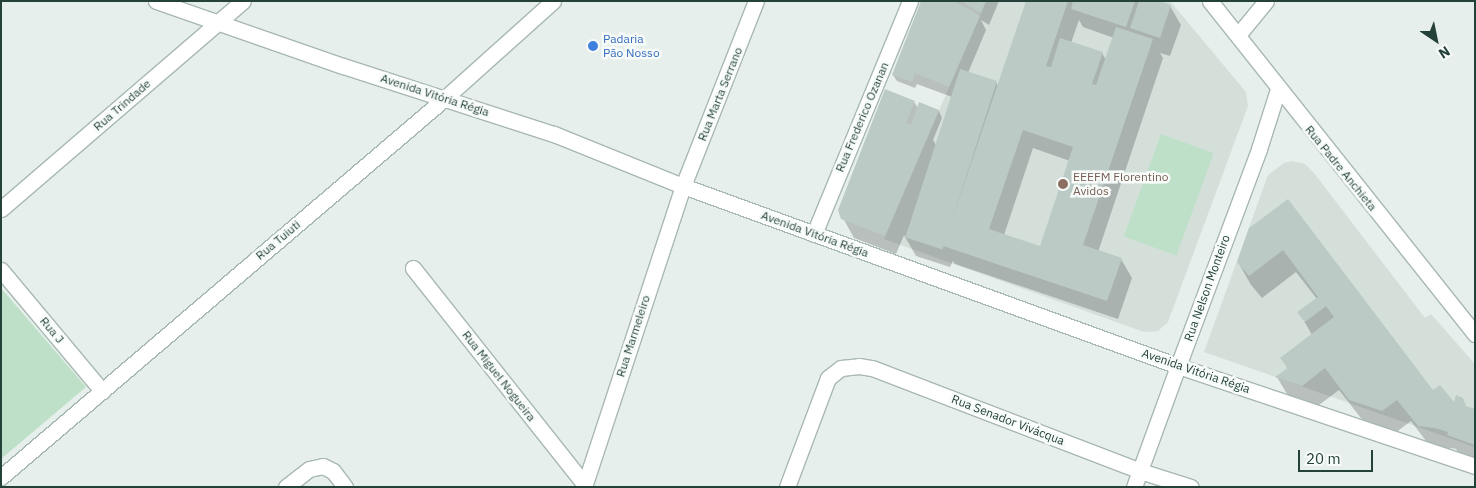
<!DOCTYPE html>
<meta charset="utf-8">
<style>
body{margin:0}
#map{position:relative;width:1476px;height:488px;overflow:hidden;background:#e6efeb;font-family:"IBM Plex Sans",sans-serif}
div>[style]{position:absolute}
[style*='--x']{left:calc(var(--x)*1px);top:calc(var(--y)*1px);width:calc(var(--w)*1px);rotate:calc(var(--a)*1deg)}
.built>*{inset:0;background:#d4dfda}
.green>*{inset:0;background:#bfe0c8;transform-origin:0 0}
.shadow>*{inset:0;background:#0003}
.building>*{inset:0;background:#bbcac4;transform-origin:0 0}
.roads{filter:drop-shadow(1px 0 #a8b8b2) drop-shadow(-1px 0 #a8b8b2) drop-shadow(0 1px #a8b8b2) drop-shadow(0 -1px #a8b8b2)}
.street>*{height:15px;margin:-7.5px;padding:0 7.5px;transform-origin:7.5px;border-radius:7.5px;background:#fff}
.secondary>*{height:15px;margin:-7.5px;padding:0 7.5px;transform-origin:7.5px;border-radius:7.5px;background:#fff}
.dots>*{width:14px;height:14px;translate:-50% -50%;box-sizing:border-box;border:2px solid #f7fbf9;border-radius:50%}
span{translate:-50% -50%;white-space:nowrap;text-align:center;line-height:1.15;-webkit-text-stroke:5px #f7fbf9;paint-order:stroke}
.shop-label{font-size:12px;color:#366cbe}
.left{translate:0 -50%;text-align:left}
.street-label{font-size:12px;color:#24423a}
.education-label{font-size:12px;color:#785e54}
.frame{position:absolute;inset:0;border:2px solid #24423a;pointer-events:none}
.north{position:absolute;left:1411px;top:15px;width:50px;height:50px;-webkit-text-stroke:4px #f7fbf9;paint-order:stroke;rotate:146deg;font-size:14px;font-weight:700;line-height:20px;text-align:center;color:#24423a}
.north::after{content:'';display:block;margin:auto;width:18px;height:22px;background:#24423a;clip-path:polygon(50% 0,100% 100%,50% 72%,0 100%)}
.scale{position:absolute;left:1298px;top:450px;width:75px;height:22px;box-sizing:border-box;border:2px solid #24423a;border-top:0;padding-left:6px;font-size:15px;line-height:18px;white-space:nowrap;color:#24423a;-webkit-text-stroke:4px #f7fbf9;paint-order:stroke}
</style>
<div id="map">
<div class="built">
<i style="clip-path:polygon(986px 1px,1170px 1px,1246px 92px,1248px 106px,1168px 322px,1158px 331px,1144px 332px,884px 239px)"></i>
<i style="clip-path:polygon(1292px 161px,1305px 164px,1314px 173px,1425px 318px,1431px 314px,1475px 364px,1475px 447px,1204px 352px,1268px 175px,1284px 163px)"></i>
</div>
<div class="green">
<i style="left:1161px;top:134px;width:56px;height:109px;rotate:20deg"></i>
<i style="clip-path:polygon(1px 288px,86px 387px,1px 459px)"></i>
</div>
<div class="shadow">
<i style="clip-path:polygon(evenodd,922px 1px,999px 1px,989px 25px,981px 20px,986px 30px,968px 73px,996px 82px,998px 86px,1027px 1px,1156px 1px,1170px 6px,1181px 25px,1170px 56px,1160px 53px,1163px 58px,1098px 252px,1121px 259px,1132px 278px,1118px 319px,955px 264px,953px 261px,950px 267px,916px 256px,904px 235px,896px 254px,854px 238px,843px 218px,914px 102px,918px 108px,920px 104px,939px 111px,942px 118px,933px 140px,936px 145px,952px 97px,917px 84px,915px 88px,897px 81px,893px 75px,922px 1px,1079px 20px,1083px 27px,1114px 38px,1106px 60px,1102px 53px,1071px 43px,1079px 20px,922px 1px,1033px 148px,1070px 161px,1041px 248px,1004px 235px,1033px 148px)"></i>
<i style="clip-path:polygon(1287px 201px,1433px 391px,1457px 409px,1467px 408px,1475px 410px,1475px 459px,1459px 454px,1456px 449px,1451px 448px,1447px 451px,1432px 449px,1411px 421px,1395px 433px,1364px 422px,1339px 390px,1315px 408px,1290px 399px,1277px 377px,1288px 369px,1282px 358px,1312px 335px,1299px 312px,1317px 299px,1296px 272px,1262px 298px,1251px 285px,1238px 262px)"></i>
</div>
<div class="building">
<i style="clip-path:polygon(921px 1px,954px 1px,980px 16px,949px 87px,915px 73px,912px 82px,892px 75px)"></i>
<i style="clip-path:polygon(961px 1px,986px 1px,981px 13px)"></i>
<i style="clip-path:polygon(evenodd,1026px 1px,1068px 1px,1046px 66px,1051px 67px,1060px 38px,1103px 52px,1092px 84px,1096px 85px,1116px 27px,1153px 39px,1083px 245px,1122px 258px,1107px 301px,943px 246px,1026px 1px,1023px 130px,1073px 147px,1040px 246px,989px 229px,1023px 130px)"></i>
<i style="clip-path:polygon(1073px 1px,1135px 1px,1126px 27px,1071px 9px)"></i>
<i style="clip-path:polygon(1139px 1px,1160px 1px,1171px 5px,1160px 38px,1130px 28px)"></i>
<i style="left:960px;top:69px;width:39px;height:177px;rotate:18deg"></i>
<i style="clip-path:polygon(885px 89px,915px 101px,906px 123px,911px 125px,919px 102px,939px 110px,885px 236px,841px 219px,838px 210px)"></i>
<i style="clip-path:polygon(1288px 199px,1433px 390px,1440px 385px,1454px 402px,1456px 395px,1463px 398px,1466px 406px,1475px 409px,1475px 445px,1447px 435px,1448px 432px,1435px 428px,1418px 426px,1397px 400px,1382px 411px,1349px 400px,1325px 368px,1302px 386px,1275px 377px,1288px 368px,1280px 358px,1334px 317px,1326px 306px,1305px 322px,1297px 312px,1318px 297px,1283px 250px,1249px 276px,1237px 262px,1249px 228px)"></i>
</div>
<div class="roads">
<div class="street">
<i style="--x:1210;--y:1;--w:426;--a:51.5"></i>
<i style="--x:1238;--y:35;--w:44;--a:-50.5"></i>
<i style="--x:445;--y:98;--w:145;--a:-41.9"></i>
<i style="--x:1;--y:209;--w:319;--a:-40.7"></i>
<i style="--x:814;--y:234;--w:252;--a:-67.6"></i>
<i style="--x:413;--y:268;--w:277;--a:51.6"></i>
<i style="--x:1;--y:270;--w:158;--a:50.1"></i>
<i style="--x:1178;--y:366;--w:232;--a:-69.5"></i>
<i style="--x:1259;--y:149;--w:63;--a:-72.4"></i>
<i style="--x:286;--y:487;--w:29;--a:-38"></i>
<i style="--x:309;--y:469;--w:14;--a:-12"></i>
<i style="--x:323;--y:466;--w:11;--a:27"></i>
<i style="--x:333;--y:471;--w:20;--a:53"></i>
<i style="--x:584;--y:487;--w:317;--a:-71.8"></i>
<i style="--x:683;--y:186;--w:199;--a:-68.5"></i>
<i style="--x:787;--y:487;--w:116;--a:-69.4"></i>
<i style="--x:828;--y:378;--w:16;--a:-38"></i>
<i style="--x:841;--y:368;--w:18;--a:-6"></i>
<i style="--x:859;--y:366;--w:13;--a:9"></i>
<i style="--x:872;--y:368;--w:287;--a:21"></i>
<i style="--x:1140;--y:471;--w:53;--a:17.4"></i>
</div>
<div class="secondary">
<i style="--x:156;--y:1;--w:198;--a:19.2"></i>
<i style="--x:343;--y:66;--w:222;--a:17.9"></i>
<i style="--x:554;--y:134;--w:139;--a:22"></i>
<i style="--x:683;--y:186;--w:527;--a:19.98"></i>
<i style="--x:1178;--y:366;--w:313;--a:18.6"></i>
<i style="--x:1;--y:477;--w:584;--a:-40.48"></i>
<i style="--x:1134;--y:487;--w:129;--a:-70"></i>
</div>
</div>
<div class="dots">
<i style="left:593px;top:46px;background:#3f7fe0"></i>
<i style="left:1063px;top:184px;background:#8d6e63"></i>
</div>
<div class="shop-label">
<span class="left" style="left:603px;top:46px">Padaria<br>Pão Nosso</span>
</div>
<div class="street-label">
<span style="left:720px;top:94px;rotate:-68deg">Rua Marta Serrano</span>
<span style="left:435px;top:95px;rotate:18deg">Avenida Vitória Régia</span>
<span style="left:122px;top:105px;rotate:-41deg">Rua Trindade</span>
<span style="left:862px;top:117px;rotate:-67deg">Rua Frederico Ozanan</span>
<span style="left:1341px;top:168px;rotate:51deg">Rua Padre Anchieta</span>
<span style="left:815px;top:234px;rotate:20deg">Avenida Vitória Régia</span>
<span style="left:278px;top:240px;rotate:-40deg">Rua Tuiuti</span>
<span style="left:1207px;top:288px;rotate:-70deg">Rua Nelson Monteiro</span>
<span style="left:52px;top:330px;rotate:50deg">Rua J</span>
<span style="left:633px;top:336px;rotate:-72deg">Rua Marmeleiro</span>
<span style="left:1196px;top:371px;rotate:19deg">Avenida Vitória Régia</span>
<span style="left:499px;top:376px;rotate:52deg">Rua Miguel Nogueira</span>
<span style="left:1008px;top:420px;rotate:21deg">Rua Senador Vivácqua</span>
</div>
<div class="education-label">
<span class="left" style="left:1073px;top:184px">EEEFM Florentino<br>Avidos</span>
</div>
<div class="frame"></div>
<div class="north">N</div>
<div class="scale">20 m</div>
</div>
